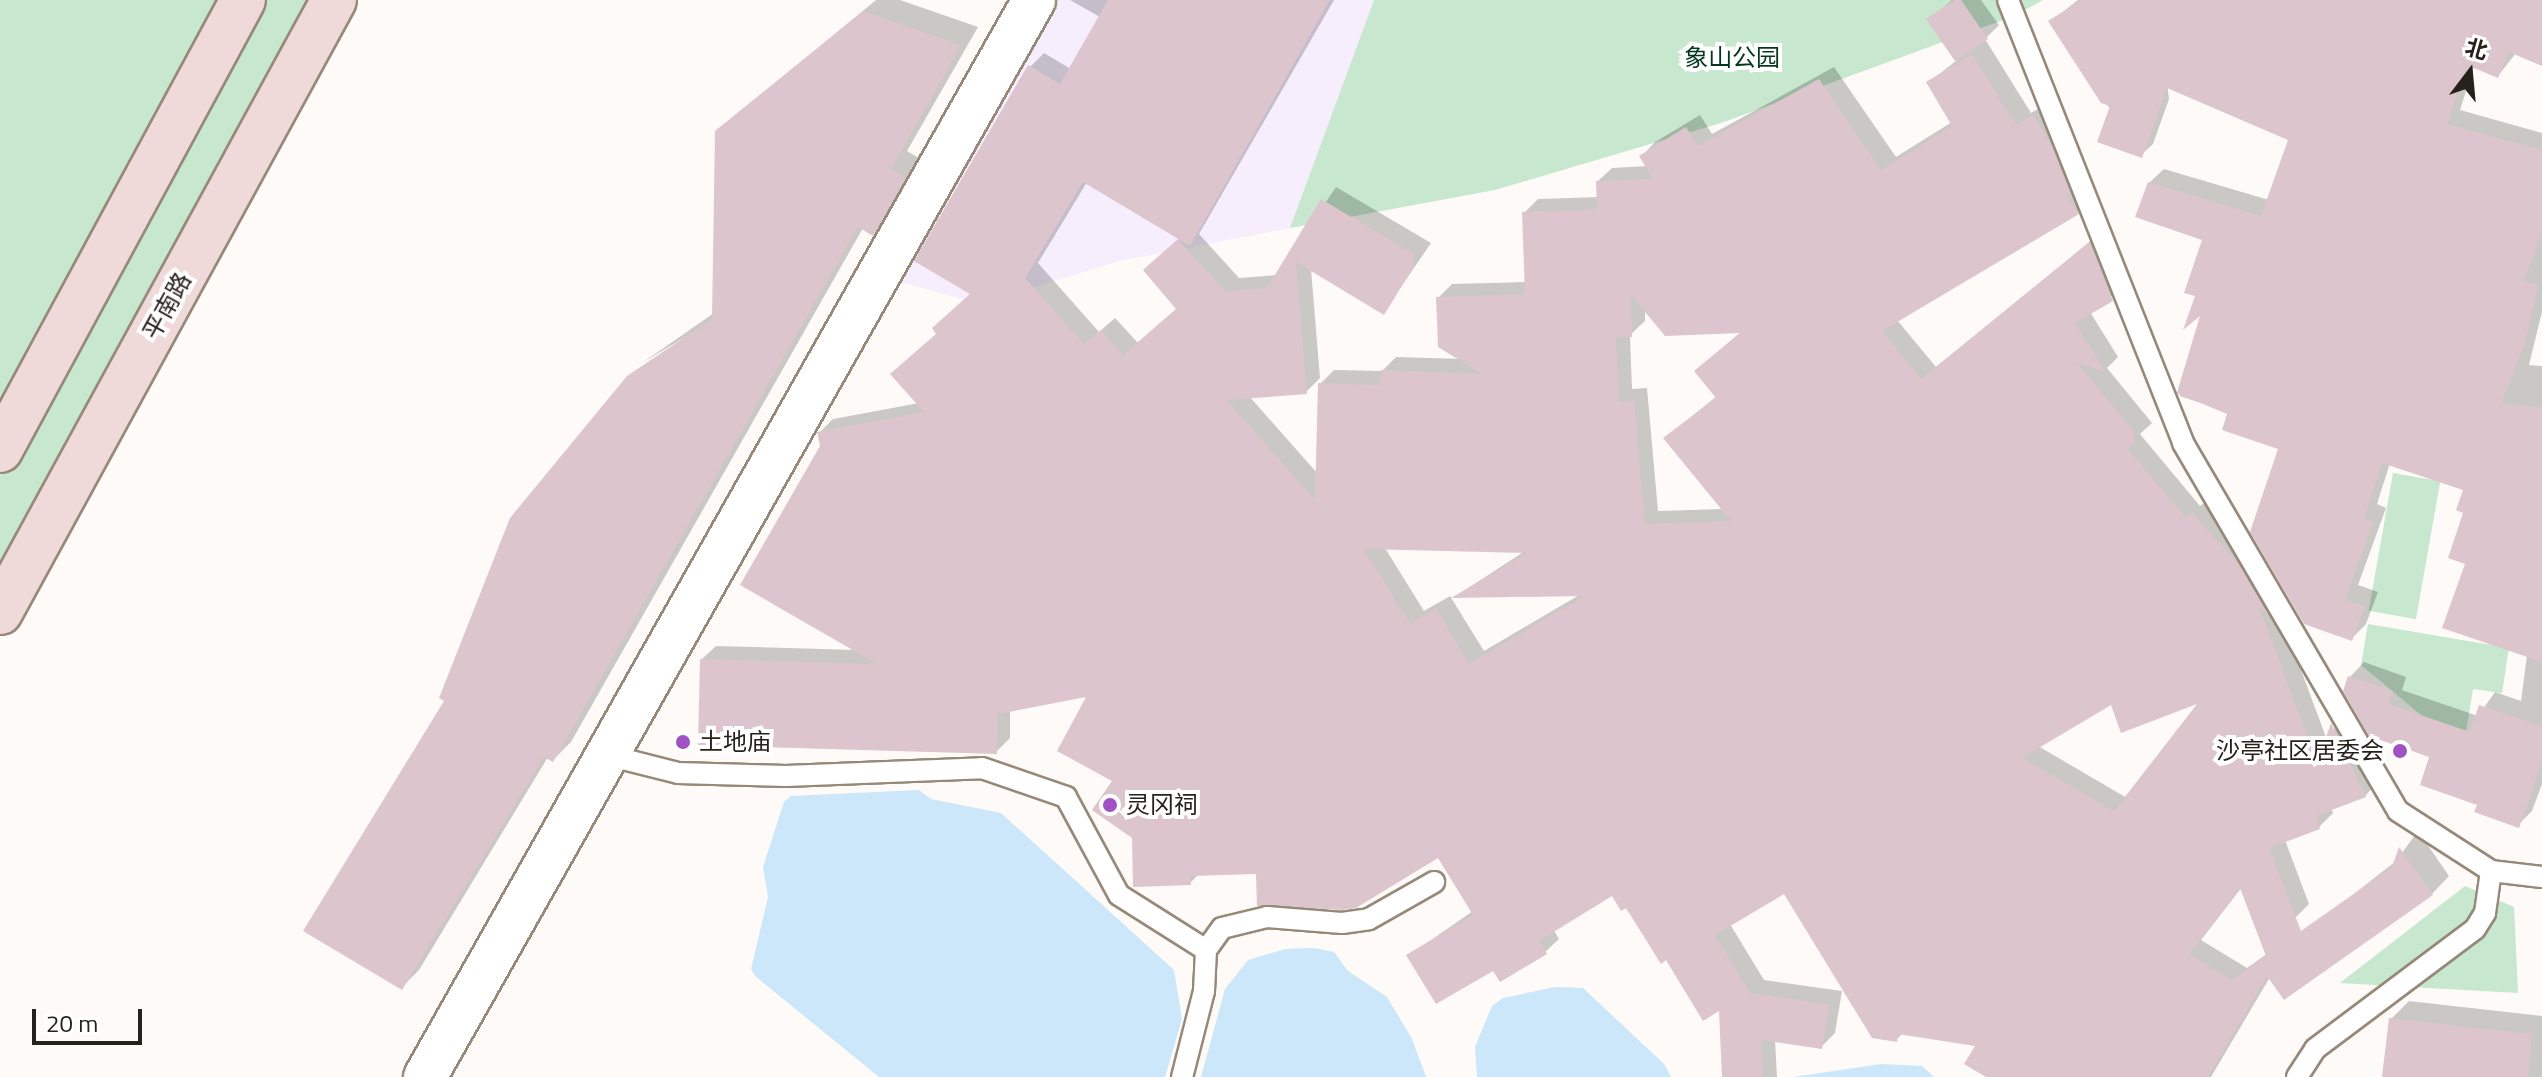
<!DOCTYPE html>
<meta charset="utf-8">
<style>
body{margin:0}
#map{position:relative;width:2542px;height:1077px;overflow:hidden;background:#fdfaf7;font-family:"Titillium Web","Noto Sans SC",sans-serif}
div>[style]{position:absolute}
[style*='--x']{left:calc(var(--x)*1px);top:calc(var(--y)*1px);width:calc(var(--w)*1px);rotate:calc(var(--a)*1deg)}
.industrial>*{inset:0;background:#f6edfd}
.green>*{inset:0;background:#c7e7ce;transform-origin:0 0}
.water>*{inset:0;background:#cce7fa}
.shadow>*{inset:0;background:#0003}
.building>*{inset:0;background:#dcc5cc}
.roads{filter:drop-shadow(2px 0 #968979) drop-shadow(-2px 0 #968979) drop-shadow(0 2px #968979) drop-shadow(0 -2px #968979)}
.lane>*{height:20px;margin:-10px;padding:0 10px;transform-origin:10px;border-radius:10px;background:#fff}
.street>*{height:42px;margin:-21px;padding:0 21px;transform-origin:21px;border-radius:21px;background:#fff}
.secondary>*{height:44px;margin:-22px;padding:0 22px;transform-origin:22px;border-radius:22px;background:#f0dad9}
.dots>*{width:22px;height:22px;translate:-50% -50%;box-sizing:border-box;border:4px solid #fff;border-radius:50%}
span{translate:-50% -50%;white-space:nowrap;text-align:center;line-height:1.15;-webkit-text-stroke:8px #fff;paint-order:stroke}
.park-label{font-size:24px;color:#04381a}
.street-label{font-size:24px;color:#26211a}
.poi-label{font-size:24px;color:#26211a}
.left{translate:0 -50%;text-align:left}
.right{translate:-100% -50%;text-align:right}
.north{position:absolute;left:2430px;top:32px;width:80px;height:80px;-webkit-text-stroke:6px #fff;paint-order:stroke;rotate:16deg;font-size:22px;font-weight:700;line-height:32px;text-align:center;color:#26211a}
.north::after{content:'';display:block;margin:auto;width:28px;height:36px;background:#26211a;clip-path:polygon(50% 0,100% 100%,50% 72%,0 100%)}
.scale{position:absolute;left:32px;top:1009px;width:110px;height:36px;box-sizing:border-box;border:4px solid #26211a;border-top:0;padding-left:10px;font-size:24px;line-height:28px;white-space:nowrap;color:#26211a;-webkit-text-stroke:6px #fff;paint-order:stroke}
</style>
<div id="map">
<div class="industrial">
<i style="clip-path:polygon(1034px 0,1374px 0,1290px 228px,1119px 261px,981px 304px,878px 276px)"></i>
</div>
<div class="green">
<i style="clip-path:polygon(0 0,334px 0,0 612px)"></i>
<i style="clip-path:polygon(1374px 0,2043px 0,2014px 16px,1721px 123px,1495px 190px,1290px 228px)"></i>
<i style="left:2393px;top:473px;width:48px;height:140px;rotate:10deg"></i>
<i style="clip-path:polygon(2368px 624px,2509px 648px,2502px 693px,2473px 689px,2463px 750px,2361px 665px)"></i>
<i style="clip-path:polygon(2465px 886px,2514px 907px,2518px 993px,2340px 983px)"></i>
</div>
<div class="water">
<i style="clip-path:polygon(919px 790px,931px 799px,1001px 813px,1174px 970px,1182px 1019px,1165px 1077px,879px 1077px,755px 976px,751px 969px,768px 897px,763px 867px,784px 802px,791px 796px)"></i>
<i style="clip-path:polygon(1314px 948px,1334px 952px,1348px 971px,1387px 997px,1412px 1039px,1426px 1077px,1201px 1077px,1225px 989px,1248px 960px,1285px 949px)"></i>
<i style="clip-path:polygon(1555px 987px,1583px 988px,1664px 1064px,1671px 1077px,1477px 1077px,1475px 1047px,1492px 1006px,1503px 998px)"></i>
<i style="clip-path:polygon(1881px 1064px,1922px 1066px,1934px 1077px,1793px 1077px)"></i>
</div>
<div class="shadow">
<i style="clip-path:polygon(876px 0,900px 0,978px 27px,907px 151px,922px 160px,890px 216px,872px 234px,863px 228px,571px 742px,553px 760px,548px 757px,419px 970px,401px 988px,722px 315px,642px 363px,714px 313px,717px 132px)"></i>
<i style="clip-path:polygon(evenodd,1070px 0,1334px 0,1199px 234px,1239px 278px,1277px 275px,1336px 187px,1431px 243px,1384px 312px,1311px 269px,1320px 378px,1306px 392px,1249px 396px,1318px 474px,1320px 384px,1334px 370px,1382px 371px,1396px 357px,1463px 359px,1438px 298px,1452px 284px,1526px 282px,1524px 213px,1538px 199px,1599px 197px,1598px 181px,1612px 168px,1648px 166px,1642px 156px,1655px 142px,1700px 115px,1712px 134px,1834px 67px,1896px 157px,1952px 122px,1928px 83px,1957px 60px,1929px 20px,1952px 0,1981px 0,1999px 25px,1985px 39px,2031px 113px,2047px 103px,2091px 199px,2077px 213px,1897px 320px,1936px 367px,2104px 230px,2126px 285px,2090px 312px,2118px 357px,2107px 368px,2152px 423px,2140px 434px,2200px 506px,2207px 501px,2275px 600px,2327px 740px,2346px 711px,2378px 782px,2365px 796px,2331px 808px,2333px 813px,2319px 827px,2285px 840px,2309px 904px,2296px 917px,2252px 913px,2242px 887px,2201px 940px,2247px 968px,2296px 933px,2211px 1077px,1990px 1077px,1978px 1045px,1903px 1033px,1896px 1040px,1785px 891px,1730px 924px,1764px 980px,1842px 991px,1835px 1033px,1821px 1047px,1775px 1040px,1777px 1077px,1724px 1077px,1721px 1008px,1667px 958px,1613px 893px,1553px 929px,1559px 939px,1545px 952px,1493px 968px,1408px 956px,1473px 911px,1439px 855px,1199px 874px,1190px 883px,1134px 837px,1089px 694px,1010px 709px,1010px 738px,996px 752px,702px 659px,716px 646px,857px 650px,819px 433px,833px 419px,919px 403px,938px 333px,972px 293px,1030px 67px,1044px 53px,1071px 69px,1100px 17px,1070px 0,1087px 182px,1181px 238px,1159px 257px,1178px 308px,1138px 343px,1115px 318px,1099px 332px,1038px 263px,1087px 182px,1070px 0,1645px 308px,1742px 331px,1696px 371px,1717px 396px,1665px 438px,1723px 509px,1658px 511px,1647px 388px,1632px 389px,1630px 335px,1645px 321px,1645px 308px,1070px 0,1385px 548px,1525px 551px,1456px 596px,1581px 594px,1484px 651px,1450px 596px,1424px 611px,1385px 548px,1070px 0,2203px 700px,2127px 798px,2038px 746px,2112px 702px,2203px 700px)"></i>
<i style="clip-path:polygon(2078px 0,2157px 0,2169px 99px,2153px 144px,2141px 155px,2051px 21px)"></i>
<i style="clip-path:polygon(2202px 0,2542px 0,2542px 64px,2516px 53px,2498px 76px,2474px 66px,2460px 110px,2542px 133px,2542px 312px,2529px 365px,2542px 366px,2542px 784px,2532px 811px,2518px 825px,2479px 804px,2350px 677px,2364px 662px,2406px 677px,2402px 690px,2478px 716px,2495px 692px,2521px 701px,2527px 655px,2468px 563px,2465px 489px,2390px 463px,2377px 504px,2386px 508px,2358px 585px,2378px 592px,2366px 624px,2352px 638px,2280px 448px,2230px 413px,2180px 396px,2178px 389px,2204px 310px,2205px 238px,2149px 183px,2164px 169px,2269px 200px,2291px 139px)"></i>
<i style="clip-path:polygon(2418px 831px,2449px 876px,2432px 894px,2317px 923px,2396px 861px)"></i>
<i style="clip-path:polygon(2409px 1001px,2542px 1016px,2542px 1077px,2384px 1077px,2391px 1019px)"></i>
</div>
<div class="building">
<i style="clip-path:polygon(evenodd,1108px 0,1330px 0,1190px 246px,1083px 182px,1025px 278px,1084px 344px,1101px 330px,1123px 355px,1176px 309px,1143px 270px,1178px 239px,1225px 291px,1267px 288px,1321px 199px,1414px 254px,1414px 266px,1384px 315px,1296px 262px,1307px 394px,1227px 400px,1315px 500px,1318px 383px,1380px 385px,1381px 370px,1482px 374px,1438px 347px,1436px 297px,1525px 294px,1522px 212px,1597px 209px,1596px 181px,1653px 179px,1639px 156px,1686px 127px,1698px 146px,1819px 79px,1881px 170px,1952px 126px,1926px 82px,1972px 54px,2016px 125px,2033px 115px,2052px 146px,2071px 195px,2065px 193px,2079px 214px,1882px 331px,1921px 379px,2090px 242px,2113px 301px,2075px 323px,2106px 372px,2077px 363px,2134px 431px,2134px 443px,2127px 448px,2186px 518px,2192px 513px,2239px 564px,2266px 611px,2260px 609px,2317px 763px,2331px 723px,2366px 797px,2316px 816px,2320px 829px,2269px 848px,2301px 931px,2392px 867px,2399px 847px,2433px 895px,2284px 1000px,2267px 976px,2208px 1077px,1986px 1077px,1964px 1064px,1975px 1046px,1898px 1034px,1897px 1042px,1872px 1038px,1784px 894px,1715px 935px,1750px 993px,1829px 1004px,1822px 1049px,1761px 1040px,1763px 1077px,1722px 1077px,1719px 1011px,1703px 1021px,1666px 960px,1661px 964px,1626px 908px,1621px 911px,1612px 896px,1539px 941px,1547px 954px,1500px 982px,1493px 971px,1436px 1004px,1406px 955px,1473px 915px,1438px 858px,1356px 908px,1342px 910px,1257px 906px,1256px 874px,1190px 876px,1191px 885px,1133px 887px,1132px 838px,1092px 810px,1112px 781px,1057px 751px,1086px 697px,998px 714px,997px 754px,698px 745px,700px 659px,877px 664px,740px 585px,820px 446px,817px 432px,924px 412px,890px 374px,936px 334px,932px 328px,970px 294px,914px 261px,1028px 65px,1060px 84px,1108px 0,1631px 295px,1665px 336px,1740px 333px,1694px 371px,1716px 398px,1663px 438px,1731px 521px,1645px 524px,1634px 401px,1619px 402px,1616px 337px,1632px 337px,1631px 295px,1108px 0,1364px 549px,1527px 553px,1451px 598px,1584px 596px,1469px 664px,1436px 608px,1410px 624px,1364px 549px,1108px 0,2197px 704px,2114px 811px,2022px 758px,2111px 705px,2121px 733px,2197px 704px,1108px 0,2240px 888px,2266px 956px,2232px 980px,2189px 954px,2240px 888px)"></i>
<i style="clip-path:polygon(1954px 0,1961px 0,1988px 39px,1955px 61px,1926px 19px)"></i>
<i style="clip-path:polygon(2082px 0,2542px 0,2542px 66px,2509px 52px,2498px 78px,2467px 65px,2447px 124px,2542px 150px,2542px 231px,2524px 281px,2538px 285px,2525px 343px,2501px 404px,2542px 407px,2542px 662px,2442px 628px,2465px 564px,2448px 558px,2463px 513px,2456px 510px,2463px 490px,2382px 463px,2364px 519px,2373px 522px,2345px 600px,2365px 606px,2352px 641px,2304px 624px,2250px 532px,2278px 449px,2222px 430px,2227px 414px,2177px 393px,2200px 316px,2183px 330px,2195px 296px,2184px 293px,2202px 240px,2135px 217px,2148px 182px,2261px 216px,2288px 140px,2167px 88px,2142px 158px,2097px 142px,2110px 106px,2101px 103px,2048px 21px)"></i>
<i style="clip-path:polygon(863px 11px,961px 45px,891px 169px,906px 178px,873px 236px,858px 227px,553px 762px,544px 757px,402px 990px,303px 931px,444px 701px,439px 698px,510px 518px,627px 376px,712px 319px,715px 131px)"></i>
<i style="clip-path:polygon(2348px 676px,2393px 691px,2389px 704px,2470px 732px,2479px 705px,2542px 726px,2542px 762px,2519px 828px,2474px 812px,2477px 805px,2420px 785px,2429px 757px,2369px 736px,2343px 691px)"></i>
<i style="clip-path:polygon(2389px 1018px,2532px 1034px,2528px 1077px,2382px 1077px)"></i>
</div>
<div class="roads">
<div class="lane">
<i style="--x:2008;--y:0;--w:476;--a:68.4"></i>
<i style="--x:2183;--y:443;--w:426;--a:59.7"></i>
<i style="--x:2398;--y:811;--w:111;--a:32.8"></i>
<i style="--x:2491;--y:871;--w:51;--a:6.7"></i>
<i style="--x:607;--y:755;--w:73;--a:14.2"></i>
<i style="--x:678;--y:773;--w:108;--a:1.6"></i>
<i style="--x:786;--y:776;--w:196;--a:-2.3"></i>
<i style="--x:982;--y:768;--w:89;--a:19"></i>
<i style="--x:1066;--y:797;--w:111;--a:61.6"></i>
<i style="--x:1119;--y:895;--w:103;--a:32.3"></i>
<i style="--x:1206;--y:950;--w:41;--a:92.8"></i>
<i style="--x:1204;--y:991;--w:89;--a:104.3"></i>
<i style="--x:1206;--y:950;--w:27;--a:-54"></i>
<i style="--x:1222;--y:928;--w:46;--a:-13.7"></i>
<i style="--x:1267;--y:917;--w:75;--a:4.6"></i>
<i style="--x:1342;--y:923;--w:27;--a:-8"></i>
<i style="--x:1369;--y:919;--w:75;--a:-29.6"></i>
<i style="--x:2297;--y:1077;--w:33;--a:-57"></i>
<i style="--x:2315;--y:1049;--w:200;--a:-36.9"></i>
<i style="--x:2475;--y:929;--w:19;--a:-58"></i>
<i style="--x:2485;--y:913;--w:42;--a:-81.9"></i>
</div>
<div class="street">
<i style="--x:425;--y:1077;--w:1237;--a:-60.51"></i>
</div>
<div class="secondary">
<i style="--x:0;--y:450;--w:511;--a:-61.63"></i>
<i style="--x:0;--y:612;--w:697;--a:-61.38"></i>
</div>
</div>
<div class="dots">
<i style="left:683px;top:742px;background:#a052c4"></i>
<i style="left:2400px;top:751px;background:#a052c4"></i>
<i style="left:1110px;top:805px;background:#a052c4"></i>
</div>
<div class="park-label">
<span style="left:1732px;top:58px">象山公园</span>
</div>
<div class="street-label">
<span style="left:167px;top:306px;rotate:-61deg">平南路</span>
</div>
<div class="poi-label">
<span class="left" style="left:699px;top:742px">土地庙</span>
<span class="right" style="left:2384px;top:751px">沙亭社区居委会</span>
<span class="left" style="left:1126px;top:805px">灵冈祠</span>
</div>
<div class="north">北</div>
<div class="scale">20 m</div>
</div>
